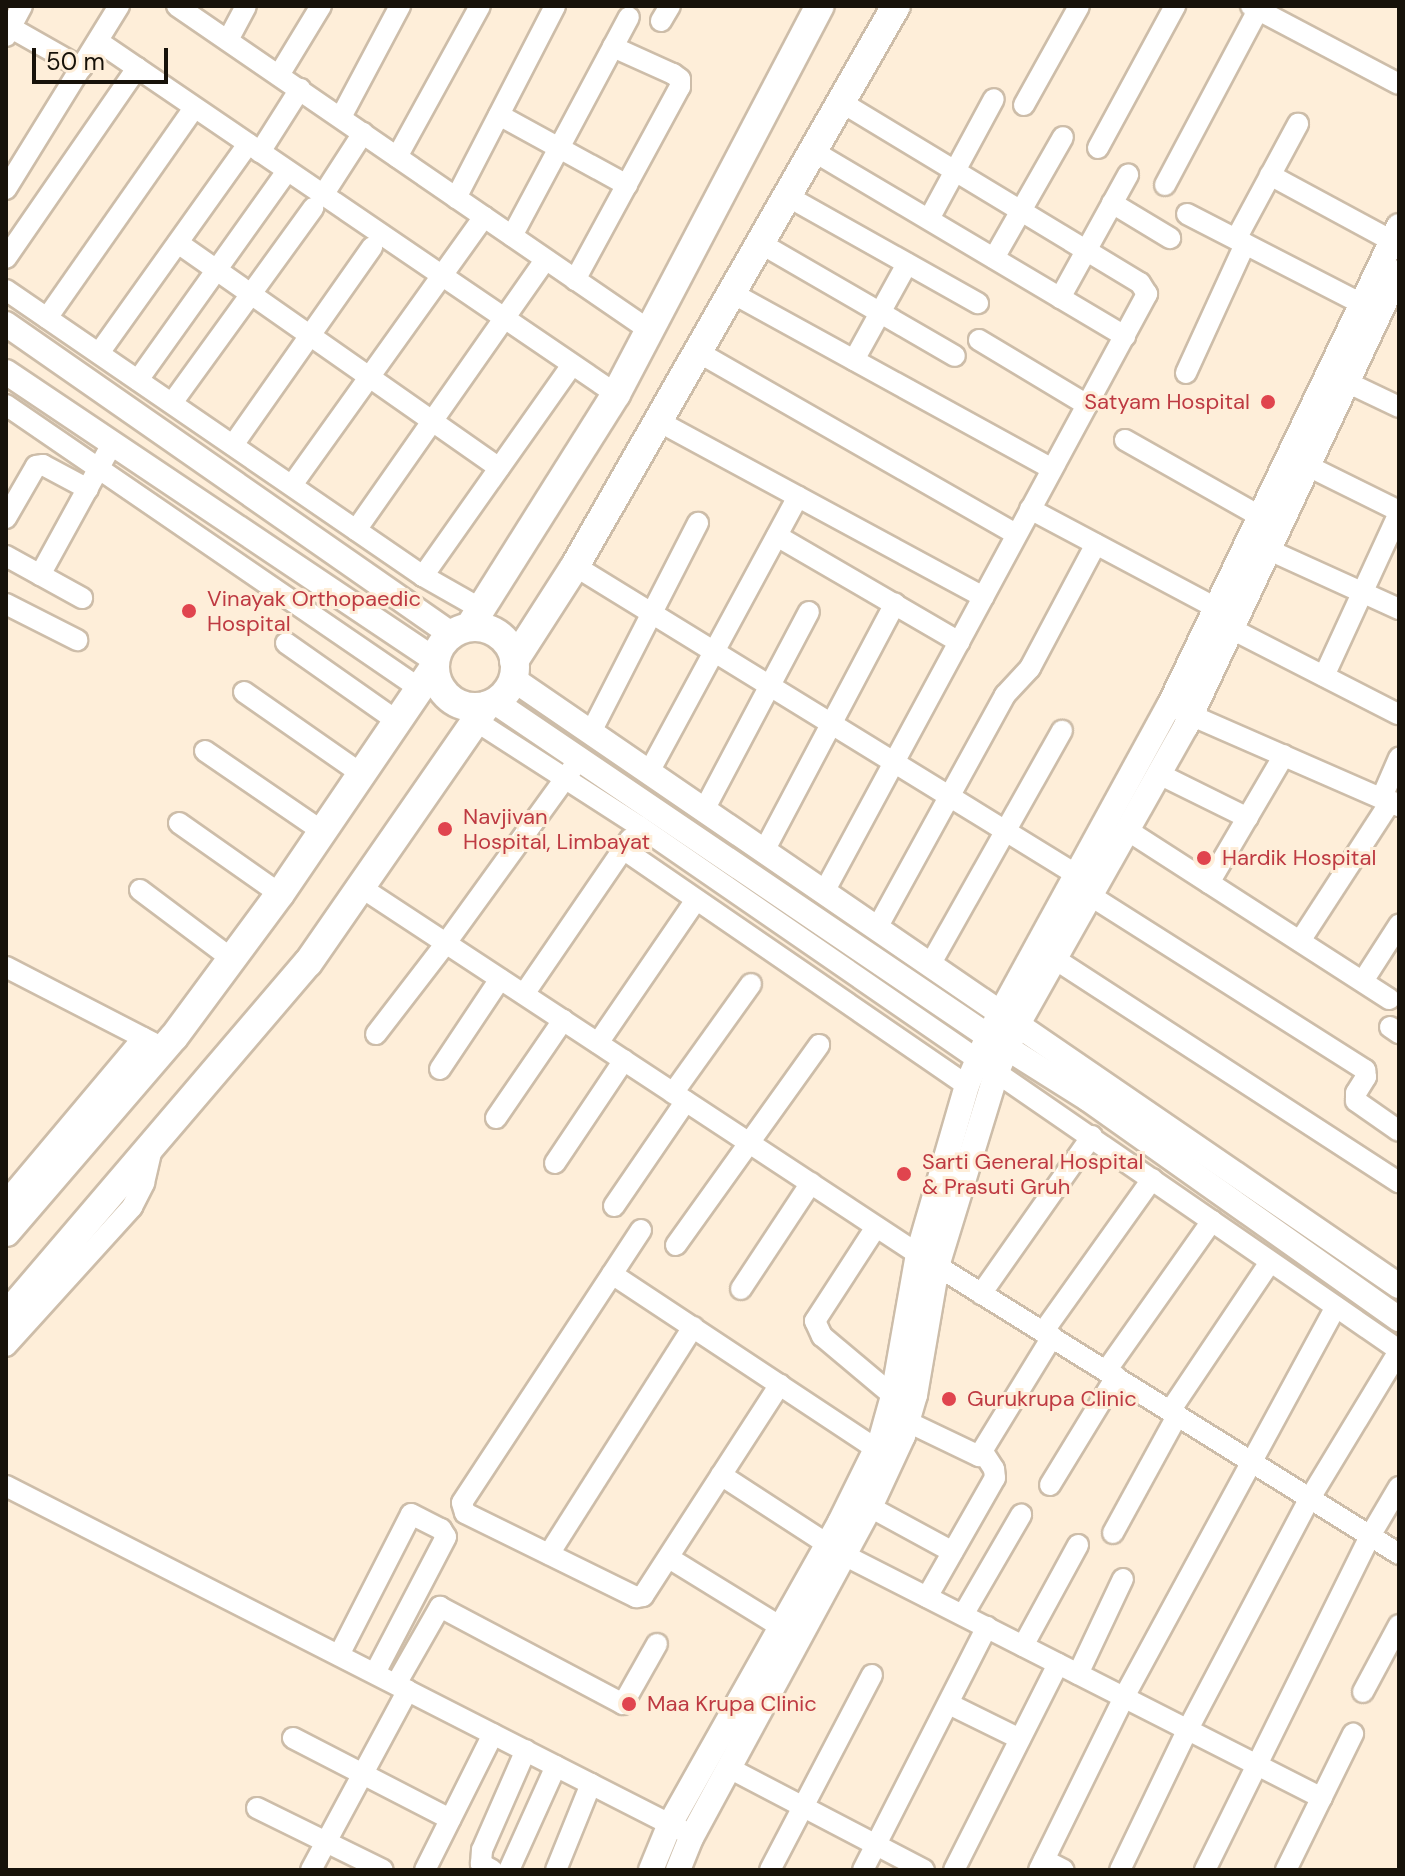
<!DOCTYPE html>
<style>
body{margin:0}
#map{position:relative;width:1405px;height:1876px;overflow:hidden;background:#feeed9;font-family:"DM Sans",sans-serif}
div>[style]{position:absolute}
[style*='--x']{left:calc(var(--x)*1px);top:calc(var(--y)*1px);width:calc(var(--w)*1px);rotate:calc(var(--a)*1deg)}
.roads{filter:drop-shadow(2px 0 #cdbda9) drop-shadow(-2px 0 #cdbda9) drop-shadow(0 2px #cdbda9) drop-shadow(0 -2px #cdbda9)}
.minor>*{height:20px;margin:-10px;padding:0 10px;transform-origin:10px;border-radius:10px;background:#fff}
.tertiary>*{height:24px;margin:-12px;padding:0 12px;transform-origin:12px;border-radius:12px;background:#fff}
.secondary>*{height:28px;margin:-14px;padding:0 14px;transform-origin:14px;border-radius:14px;background:#fff}
.secondary>.ring{margin:-14px;padding:0;box-sizing:content-box;background:none;border:28px solid #fff;border-radius:50%}
.dots>*{width:22px;height:22px;translate:-50% -50%;box-sizing:border-box;border:4px solid #feeed9;border-radius:50%}
span{translate:-50% -50%;white-space:nowrap;text-align:center;line-height:1.15;-webkit-text-stroke:6px #feeed9;paint-order:stroke}
.health-label{font-size:22px;color:#be3a42}
.right{translate:-100% -50%;text-align:right}
.left{translate:0 -50%;text-align:left}
.frame{position:absolute;inset:0;border:8px solid #17120a;pointer-events:none}
.scale{position:absolute;left:32px;top:48px;width:136px;height:36px;box-sizing:border-box;border:4px solid #17120a;border-top:0;padding-left:10px;font-size:24px;line-height:28px;white-space:nowrap;color:#17120a;-webkit-text-stroke:6px #feeed9;paint-order:stroke}
</style>
<div id="map">
<div class="roads">
<div class="minor">
<i style="--x:177;--y:6;--w:573;--a:34.47"></i>
<i style="--x:1251;--y:6;--w:167;--a:27.8"></i>
<i style="--x:661;--y:21;--w:17;--a:-59"></i>
<i style="--x:6;--y:25;--w:87;--a:29.5"></i>
<i style="--x:6;--y:36;--w:34;--a:-62"></i>
<i style="--x:228;--y:40;--w:38;--a:-62"></i>
<i style="--x:99;--y:42;--w:625;--a:34.25"></i>
<i style="--x:279;--y:75;--w:81;--a:-58.7"></i>
<i style="--x:1024;--y:105;--w:113;--a:-60.9"></i>
<i style="--x:499;--y:115;--w:146;--a:28.7"></i>
<i style="--x:341;--y:117;--w:126;--a:-62"></i>
<i style="--x:1098;--y:148;--w:162;--a:-61.5"></i>
<i style="--x:813;--y:151;--w:363;--a:30.7"></i>
<i style="--x:260;--y:152;--w:75;--a:-57.6"></i>
<i style="--x:397;--y:157;--w:172;--a:-61.2"></i>
<i style="--x:1270;--y:175;--w:139;--a:28.4"></i>
<i style="--x:1165;--y:185;--w:198;--a:-62"></i>
<i style="--x:6;--y:189;--w:215;--a:-58.3"></i>
<i style="--x:323;--y:195;--w:74;--a:-57.2"></i>
<i style="--x:787;--y:196;--w:219;--a:29.3"></i>
<i style="--x:456;--y:198;--w:216;--a:-62.7"></i>
<i style="--x:1112;--y:203;--w:68;--a:31.1"></i>
<i style="--x:1187;--y:214;--w:197;--a:27.2"></i>
<i style="--x:929;--y:219;--w:136;--a:-61.6"></i>
<i style="--x:512;--y:236;--w:248;--a:-61.9"></i>
<i style="--x:1236;--y:239;--w:131;--a:-61.7"></i>
<i style="--x:178;--y:243;--w:392;--a:35"></i>
<i style="--x:760;--y:243;--w:225;--a:30.1"></i>
<i style="--x:6;--y:258;--w:231;--a:-55.4"></i>
<i style="--x:994;--y:258;--w:139;--a:-60.3"></i>
<i style="--x:575;--y:280;--w:220;--a:-61.5"></i>
<i style="--x:680;--y:87;--w:8;--a:-90"></i>
<i style="--x:680;--y:79;--w:9;--a:-144"></i>
<i style="--x:673;--y:74;--w:66;--a:-155.8"></i>
<i style="--x:6;--y:290;--w:506;--a:34.44"></i>
<i style="--x:423;--y:576;--w:67;--a:29.6"></i>
<i style="--x:732;--y:293;--w:365;--a:28.8"></i>
<i style="--x:1060;--y:298;--w:141;--a:-61.1"></i>
<i style="--x:47;--y:318;--w:256;--a:-55"></i>
<i style="--x:979;--y:340;--w:126;--a:31"></i>
<i style="--x:698;--y:352;--w:366;--a:29.8"></i>
<i style="--x:99;--y:353;--w:257;--a:-54.5"></i>
<i style="--x:854;--y:360;--w:110;--a:-61.1"></i>
<i style="--x:1186;--y:373;--w:142;--a:-65.4"></i>
<i style="--x:1334;--y:376;--w:72;--a:25.5"></i>
<i style="--x:138;--y:380;--w:257;--a:-54.5"></i>
<i style="--x:172;--y:403;--w:241;--a:-54.1"></i>
<i style="--x:6;--y:405;--w:501;--a:34.42"></i>
<i style="--x:658;--y:421;--w:370;--a:28.4"></i>
<i style="--x:1125;--y:440;--w:156;--a:29.5"></i>
<i style="--x:233;--y:445;--w:242;--a:-54.9"></i>
<i style="--x:1308;--y:466;--w:102;--a:26.3"></i>
<i style="--x:292;--y:485;--w:330;--a:-54.4"></i>
<i style="--x:1030;--y:509;--w:213;--a:28"></i>
<i style="--x:6;--y:518;--w:60;--a:-60"></i>
<i style="--x:36;--y:466;--w:7;--a:-8"></i>
<i style="--x:43;--y:465;--w:51;--a:28.1"></i>
<i style="--x:356;--y:530;--w:330;--a:-55"></i>
<i style="--x:777;--y:536;--w:211;--a:30.2"></i>
<i style="--x:1269;--y:550;--w:143;--a:24.4"></i>
<i style="--x:6;--y:556;--w:87;--a:28.9"></i>
<i style="--x:575;--y:566;--w:589;--a:31.61"></i>
<i style="--x:40;--y:575;--w:149;--a:-61.2"></i>
<i style="--x:423;--y:576;--w:258;--a:-54.8"></i>
<i style="--x:6;--y:604;--w:80;--a:26.9"></i>
<i style="--x:1220;--y:623;--w:200;--a:27.1"></i>
<i style="--x:286;--y:643;--w:136;--a:35.1"></i>
<i style="--x:1324;--y:676;--w:179;--a:-65.3"></i>
<i style="--x:244;--y:692;--w:141;--a:34.9"></i>
<i style="--x:1179;--y:710;--w:240;--a:23.6"></i>
<i style="--x:476;--y:721;--w:194;--a:32.8"></i>
<i style="--x:639;--y:826;--w:923;--a:34.59"></i>
<i style="--x:591;--y:732;--w:235;--a:-62.9"></i>
<i style="--x:205;--y:751;--w:142;--a:34.4"></i>
<i style="--x:649;--y:772;--w:313;--a:-61.6"></i>
<i style="--x:1159;--y:774;--w:99;--a:26.3"></i>
<i style="--x:1382;--y:797;--w:43;--a:-66.4"></i>
<i style="--x:704;--y:810;--w:224;--a:-62.1"></i>
<i style="--x:179;--y:823;--w:123;--a:35.1"></i>
<i style="--x:1127;--y:830;--w:312;--a:32.8"></i>
<i style="--x:623;--y:849;--w:417;--a:34.5"></i>
<i style="--x:764;--y:851;--w:280;--a:-62.1"></i>
<i style="--x:1209;--y:883;--w:148;--a:-59.6"></i>
<i style="--x:359;--y:886;--w:669;--a:33.36"></i>
<i style="--x:918;--y:1254;--w:567;--a:31.95"></i>
<i style="--x:140;--y:890;--w:115;--a:36.9"></i>
<i style="--x:824;--y:892;--w:680;--a:-61.63"></i>
<i style="--x:1147;--y:294;--w:13;--a:-122"></i>
<i style="--x:1140;--y:283;--w:350;--a:-148.8"></i>
<i style="--x:1091;--y:896;--w:325;--a:32.4"></i>
<i style="--x:1365;--y:1070;--w:7;--a:82"></i>
<i style="--x:1366;--y:1077;--w:19;--a:122"></i>
<i style="--x:1356;--y:1093;--w:8;--a:90"></i>
<i style="--x:1356;--y:1101;--w:52;--a:34.9"></i>
<i style="--x:877;--y:928;--w:266;--a:-61.2"></i>
<i style="--x:1005;--y:695;--w:37;--a:-47"></i>
<i style="--x:1030;--y:668;--w:140;--a:-62"></i>
<i style="--x:1300;--y:941;--w:167;--a:-57"></i>
<i style="--x:1055;--y:959;--w:410;--a:33"></i>
<i style="--x:930;--y:965;--w:269;--a:-60.6"></i>
<i style="--x:6;--y:967;--w:165;--a:27.3"></i>
<i style="--x:1363;--y:981;--w:67;--a:-57.3"></i>
<i style="--x:524;--y:994;--w:188;--a:-55.6"></i>
<i style="--x:1390;--y:1027;--w:11;--a:34"></i>
<i style="--x:376;--y:1034;--w:115;--a:-52.4"></i>
<i style="--x:446;--y:943;--w:215;--a:-54.1"></i>
<i style="--x:598;--y:1043;--w:173;--a:-55.6"></i>
<i style="--x:440;--y:1069;--w:108;--a:-56.3"></i>
<i style="--x:673;--y:1093;--w:134;--a:-54.4"></i>
<i style="--x:496;--y:1118;--w:119;--a:-55.6"></i>
<i style="--x:555;--y:1163;--w:124;--a:-56.2"></i>
<i style="--x:6;--y:1201;--w:213;--a:-50"></i>
<i style="--x:614;--y:1206;--w:127;--a:-55.6"></i>
<i style="--x:876;--y:1227;--w:112;--a:123"></i>
<i style="--x:815;--y:1321;--w:17;--a:65"></i>
<i style="--x:822;--y:1336;--w:106;--a:40"></i>
<i style="--x:641;--y:1230;--w:326;--a:123.3"></i>
<i style="--x:462;--y:1503;--w:10;--a:73"></i>
<i style="--x:465;--y:1513;--w:191;--a:26.2"></i>
<i style="--x:636;--y:1597;--w:7;--a:-8"></i>
<i style="--x:643;--y:1596;--w:252;--a:-57.1"></i>
<i style="--x:676;--y:1245;--w:246;--a:-54.4"></i>
<i style="--x:612;--y:1274;--w:317;--a:33.5"></i>
<i style="--x:741;--y:1289;--w:127;--a:-56.6"></i>
<i style="--x:981;--y:1294;--w:193;--a:-54.9"></i>
<i style="--x:1043;--y:1332;--w:188;--a:-54.5"></i>
<i style="--x:6;--y:1346;--w:188;--a:-47.8"></i>
<i style="--x:132;--y:1207;--w:27;--a:-63"></i>
<i style="--x:144;--y:1183;--w:37;--a:-77"></i>
<i style="--x:1106;--y:1371;--w:184;--a:-54.8"></i>
<i style="--x:1170;--y:1411;--w:179;--a:-56.1"></i>
<i style="--x:908;--y:1422;--w:79;--a:25.6"></i>
<i style="--x:979;--y:1456;--w:140;--a:-58.5"></i>
<i style="--x:721;--y:1475;--w:147;--a:33"></i>
<i style="--x:844;--y:1555;--w:536;--a:26.95"></i>
<i style="--x:1050;--y:1485;--w:127;--a:-58.6"></i>
<i style="--x:6;--y:1486;--w:760;--a:27"></i>
<i style="--x:870;--y:1507;--w:94;--a:28.5"></i>
<i style="--x:1113;--y:1533;--w:133;--a:-61.3"></i>
<i style="--x:549;--y:1554;--w:269;--a:-57.6"></i>
<i style="--x:669;--y:1558;--w:132;--a:31.6"></i>
<i style="--x:927;--y:1597;--w:137;--a:-60.3"></i>
<i style="--x:995;--y:1478;--w:9;--a:-96"></i>
<i style="--x:994;--y:1469;--w:20;--a:-123"></i>
<i style="--x:963;--y:1615;--w:116;--a:-59.9"></i>
<i style="--x:1023;--y:1646;--w:115;--a:-61.4"></i>
<i style="--x:339;--y:1655;--w:158;--a:-62.9"></i>
<i style="--x:411;--y:1514;--w:34;--a:27"></i>
<i style="--x:441;--y:1529;--w:9;--a:58"></i>
<i style="--x:446;--y:1537;--w:153;--a:117.6"></i>
<i style="--x:1078;--y:1674;--w:105;--a:-64.7"></i>
<i style="--x:396;--y:1684;--w:89;--a:-60.3"></i>
<i style="--x:440;--y:1607;--w:207;--a:27.9"></i>
<i style="--x:623;--y:1704;--w:69;--a:-60.5"></i>
<i style="--x:1363;--y:1692;--w:76;--a:-61.8"></i>
<i style="--x:949;--y:1704;--w:79;--a:26.2"></i>
<i style="--x:293;--y:1738;--w:177;--a:27.3"></i>
<i style="--x:729;--y:1768;--w:220;--a:27.6"></i>
<i style="--x:257;--y:1808;--w:140;--a:26.2"></i>
<i style="--x:1044;--y:1860;--w:22;--a:27"></i>
<i style="--x:311;--y:1870;--w:204;--a:-61.7"></i>
<i style="--x:425;--y:1870;--w:152;--a:-63.4"></i>
<i style="--x:492;--y:1870;--w:13;--a:-151"></i>
<i style="--x:481;--y:1864;--w:14;--a:-86"></i>
<i style="--x:482;--y:1850;--w:109;--a:-66.3"></i>
<i style="--x:509;--y:1870;--w:114;--a:-65.7"></i>
<i style="--x:556;--y:1870;--w:93;--a:-67.9"></i>
<i style="--x:770;--y:1870;--w:220;--a:-62.4"></i>
<i style="--x:863;--y:1870;--w:273;--a:-63"></i>
<i style="--x:954;--y:1870;--w:231;--a:-63.2"></i>
<i style="--x:1039;--y:1870;--w:193;--a:-63.8"></i>
<i style="--x:1124;--y:1697;--w:444;--a:-61.5"></i>
<i style="--x:1120;--y:1870;--w:157;--a:-64.3"></i>
<i style="--x:1188;--y:1729;--w:261;--a:-62.2"></i>
<i style="--x:1310;--y:1498;--w:172;--a:-58.8"></i>
<i style="--x:1205;--y:1870;--w:373;--a:-63.7"></i>
<i style="--x:1370;--y:1536;--w:57;--a:-59.4"></i>
<i style="--x:1286;--y:1870;--w:152;--a:-63.8"></i>
</div>
<div class="tertiary">
<i style="--x:6;--y:324;--w:542;--a:34.86"></i>
<i style="--x:6;--y:372;--w:517;--a:33.87"></i>
<i style="--x:513;--y:679;--w:1074;--a:34.42"></i>
<i style="--x:495;--y:702;--w:595;--a:34.12"></i>
<i style="--x:988;--y:1036;--w:118;--a:32.2"></i>
<i style="--x:1088;--y:1099;--w:381;--a:35.3"></i>
<i style="--x:651;--y:1870;--w:50;--a:-67.6"></i>
<i style="--x:670;--y:1824;--w:347;--a:-60.6"></i>
<i style="--x:840;--y:1522;--w:93;--a:-63.7"></i>
<i style="--x:881;--y:1439;--w:45;--a:-74.4"></i>
<i style="--x:893;--y:1396;--w:144;--a:-80"></i>
<i style="--x:918;--y:1254;--w:176;--a:-73.8"></i>
<i style="--x:967;--y:1085;--w:53;--a:-66.8"></i>
<i style="--x:988;--y:1036;--w:376;--a:-61.3"></i>
<i style="--x:1169;--y:706;--w:532;--a:-64.4"></i>
<i style="--x:678;--y:1870;--w:35;--a:-68"></i>
<i style="--x:691;--y:1838;--w:376;--a:-61.6"></i>
<i style="--x:870;--y:1507;--w:78;--a:-65.1"></i>
<i style="--x:903;--y:1436;--w:43;--a:-73.7"></i>
<i style="--x:915;--y:1395;--w:131;--a:-80.3"></i>
<i style="--x:937;--y:1266;--w:204;--a:-72.9"></i>
<i style="--x:997;--y:1071;--w:51;--a:-65.9"></i>
<i style="--x:1018;--y:1024;--w:342;--a:-60.6"></i>
<i style="--x:1186;--y:726;--w:501;--a:-64.87"></i>
</div>
<div class="secondary">
<i style="--x:470;--y:626;--w:274;--a:-57.8"></i>
<i style="--x:616;--y:394;--w:438;--a:-62.3"></i>
<i class="ring" style="left:435px;top:627px;width:52px;height:52px"></i>
<i style="--x:514;--y:661;--w:113;--a:-57.3"></i>
<i style="--x:575;--y:566;--w:645;--a:-60.18"></i>
<i style="--x:6;--y:1232;--w:257;--a:-49.3"></i>
<i style="--x:174;--y:1037;--w:178;--a:-53.5"></i>
<i style="--x:280;--y:894;--w:274;--a:-55.8"></i>
<i style="--x:6;--y:1316;--w:465;--a:-49.5"></i>
<i style="--x:308;--y:963;--w:313;--a:-55.3"></i>
</div>
</div>
<div class="dots">
<i style="left:1268px;top:402px;background:#e0444e"></i>
<i style="left:189px;top:611px;background:#e0444e"></i>
<i style="left:445px;top:829px;background:#e0444e"></i>
<i style="left:1204px;top:858px;background:#e0444e"></i>
<i style="left:904px;top:1174px;background:#e0444e"></i>
<i style="left:949px;top:1399px;background:#e0444e"></i>
<i style="left:629px;top:1704px;background:#e0444e"></i>
</div>
<div class="health-label">
<span class="right" style="left:1250px;top:402px">Satyam Hospital</span>
<span class="left" style="left:207px;top:611px">Vinayak Orthopaedic<br>Hospital</span>
<span class="left" style="left:463px;top:829px">Navjivan<br>Hospital, Limbayat</span>
<span class="left" style="left:1222px;top:858px">Hardik Hospital</span>
<span class="left" style="left:922px;top:1174px">Sarti General Hospital<br>&amp; Prasuti Gruh</span>
<span class="left" style="left:967px;top:1399px">Gurukrupa Clinic</span>
<span class="left" style="left:647px;top:1704px">Maa Krupa Clinic</span>
</div>
<div class="frame"></div>
<div class="scale">50 m</div>
</div>
